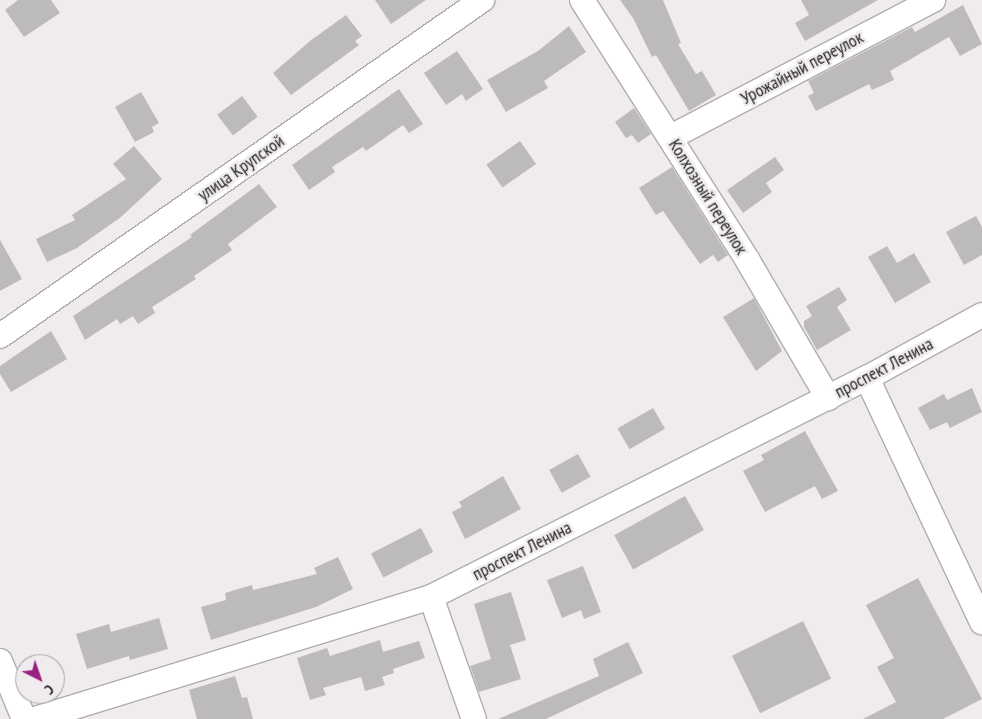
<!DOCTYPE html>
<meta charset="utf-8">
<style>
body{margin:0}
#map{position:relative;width:982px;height:719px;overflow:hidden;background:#efebee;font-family:"PT Sans Narrow",sans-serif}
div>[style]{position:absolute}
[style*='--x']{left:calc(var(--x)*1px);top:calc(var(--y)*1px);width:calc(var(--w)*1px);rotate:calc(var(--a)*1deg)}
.building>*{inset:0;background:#bdbabc;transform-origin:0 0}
.roads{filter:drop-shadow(1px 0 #b1adaf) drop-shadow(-1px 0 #b1adaf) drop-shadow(0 1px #b1adaf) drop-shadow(0 -1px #b1adaf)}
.minor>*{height:24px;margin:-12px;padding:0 12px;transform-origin:12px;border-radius:12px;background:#fff}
span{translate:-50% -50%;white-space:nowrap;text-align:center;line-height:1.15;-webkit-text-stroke:5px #efebee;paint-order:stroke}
.street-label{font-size:18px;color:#252425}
.north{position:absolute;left:15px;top:654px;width:50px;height:50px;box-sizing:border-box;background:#efebee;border:1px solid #9e9b9e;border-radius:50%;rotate:139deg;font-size:14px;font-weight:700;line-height:20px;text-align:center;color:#252425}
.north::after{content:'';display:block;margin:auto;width:18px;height:22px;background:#96217e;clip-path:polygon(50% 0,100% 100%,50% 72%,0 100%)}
</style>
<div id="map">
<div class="building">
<i style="clip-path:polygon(18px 0,51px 0,60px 13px,24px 37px,5px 10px)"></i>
<i style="clip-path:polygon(375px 0,426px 0,391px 24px)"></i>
<i style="clip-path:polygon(620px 0,663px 0,681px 43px,678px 44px,696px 74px,702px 71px,716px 95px,689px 111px,656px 55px,652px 57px,633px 18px)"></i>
<i style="clip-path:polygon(801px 0,878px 0,805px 41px,795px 23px,809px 15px)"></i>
<i style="clip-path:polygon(963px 5px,982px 44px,960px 56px,949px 37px,890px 71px,894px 80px,872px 90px,869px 84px,816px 111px,808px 96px,814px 93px,808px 81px,912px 27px,915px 32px)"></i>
<i style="clip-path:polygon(346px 15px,362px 36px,355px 41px,359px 45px,291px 95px,273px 73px,310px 41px)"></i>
<i style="clip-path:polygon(569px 26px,586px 52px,544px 81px,548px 88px,506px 112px,487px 80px,538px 51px)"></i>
<i style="clip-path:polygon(457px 51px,483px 89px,466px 101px,462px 94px,446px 105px,424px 73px)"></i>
<i style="clip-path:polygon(399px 89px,423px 124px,409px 133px,403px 125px,366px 151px,363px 147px,332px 167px,335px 172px,309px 190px,292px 165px)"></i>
<i style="clip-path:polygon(141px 92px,159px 123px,152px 127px,154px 132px,135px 142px,115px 107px)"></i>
<i style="left:242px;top:96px;width:26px;height:31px;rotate:53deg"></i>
<i style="clip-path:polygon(634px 108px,651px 134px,638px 143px,632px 135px,626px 138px,615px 122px)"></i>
<i style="left:520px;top:141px;width:28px;height:41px;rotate:55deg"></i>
<i style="clip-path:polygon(134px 146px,162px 179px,121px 217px,77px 248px,47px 262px,36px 239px,75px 220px,72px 215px,126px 179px,113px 164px)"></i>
<i style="clip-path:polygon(775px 157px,784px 170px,766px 183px,772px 192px,743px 213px,727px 190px)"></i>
<i style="clip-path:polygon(672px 167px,728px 255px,718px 262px,713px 255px,700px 264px,663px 211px,656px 215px,639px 188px)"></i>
<i style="clip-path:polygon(259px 184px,277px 207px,228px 244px,232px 250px,194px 276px,196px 279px,152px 307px,155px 313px,138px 324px,133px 316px,120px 324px,117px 319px,85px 340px,73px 316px,192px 237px,190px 235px)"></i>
<i style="clip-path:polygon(976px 216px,982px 227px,982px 255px,964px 265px,946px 232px)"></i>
<i style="clip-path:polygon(0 240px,22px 279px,0 291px)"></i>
<i style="clip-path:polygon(887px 246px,897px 263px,914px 253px,931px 282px,895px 303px,868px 257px)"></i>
<i style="clip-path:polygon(839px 287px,847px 300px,837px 307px,851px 330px,817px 350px,804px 327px,804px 321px,812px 316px,806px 306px)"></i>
<i style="clip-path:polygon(754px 298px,782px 351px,756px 371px,723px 317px)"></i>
<i style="clip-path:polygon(51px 331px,67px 359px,11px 392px,0 374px,0 366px)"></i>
<i style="clip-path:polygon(972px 388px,982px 412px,950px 428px,947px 422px,930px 430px,918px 408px,944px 394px,947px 400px)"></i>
<i style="left:653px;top:408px;width:24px;height:41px;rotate:60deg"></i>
<i style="clip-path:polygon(805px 431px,838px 491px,822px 499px,815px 486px,765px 512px,743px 471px,764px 460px,761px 455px)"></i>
<i style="left:578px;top:454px;width:26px;height:33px;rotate:61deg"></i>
<i style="clip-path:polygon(503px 476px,521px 509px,465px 539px,452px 512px,462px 507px,459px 502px)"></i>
<i style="left:685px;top:496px;width:39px;height:81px;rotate:61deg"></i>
<i style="left:421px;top:528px;width:27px;height:56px;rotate:63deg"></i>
<i style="clip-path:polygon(338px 557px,353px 589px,316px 607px,211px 640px,201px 607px,226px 600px,225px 593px,252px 585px,253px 590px,317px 574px,314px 568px)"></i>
<i style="clip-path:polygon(583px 566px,601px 612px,584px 619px,581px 610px,562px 618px,547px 580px)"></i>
<i style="clip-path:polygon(918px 578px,982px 699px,943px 719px,863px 719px,896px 702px,877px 667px,894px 658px,866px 605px)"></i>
<i style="clip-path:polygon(511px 592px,526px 640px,510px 645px,521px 679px,479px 692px,470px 666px,491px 659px,474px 604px)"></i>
<i style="clip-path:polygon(159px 618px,168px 649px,130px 660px,129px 656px,87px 669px,76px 634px,109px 624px,111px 632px)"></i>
<i style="left:803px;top:621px;width:64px;height:79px;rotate:64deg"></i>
<i style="clip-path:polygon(380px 640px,383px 652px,419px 641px,425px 658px,393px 669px,394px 673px,382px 677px,385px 685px,365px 691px,361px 677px,323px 688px,326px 695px,310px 700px,297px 658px,327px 648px,330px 656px)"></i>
<i style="clip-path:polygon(628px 642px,643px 673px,546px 719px,498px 719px,599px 676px,593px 659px)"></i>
<i style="clip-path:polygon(235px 676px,242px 698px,247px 697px,253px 719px,197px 719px,189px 690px)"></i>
</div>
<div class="roads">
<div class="minor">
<i style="--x:582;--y:0;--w:309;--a:57.5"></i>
<i style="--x:748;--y:261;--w:159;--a:59.7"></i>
<i style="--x:671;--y:137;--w:296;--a:-27.6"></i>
<i style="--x:0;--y:336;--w:588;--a:-34.88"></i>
<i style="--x:867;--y:378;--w:270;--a:64.8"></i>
<i style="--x:431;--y:597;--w:129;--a:70.6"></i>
<i style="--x:0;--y:661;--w:63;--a:67.5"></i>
<i style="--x:35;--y:719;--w:414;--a:-17.1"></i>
<i style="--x:431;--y:597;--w:488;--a:-26.7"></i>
<i style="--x:867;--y:378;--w:131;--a:-28.7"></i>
</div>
</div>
<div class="street-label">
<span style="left:802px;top:68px;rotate:-28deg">Урожайный переулок</span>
<span style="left:241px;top:168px;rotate:-35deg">улица Крупской</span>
<span style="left:708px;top:197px;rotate:58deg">Колхозный переулок</span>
<span style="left:884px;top:368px;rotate:-28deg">проспект Ленина</span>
<span style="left:522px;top:551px;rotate:-27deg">проспект Ленина</span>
</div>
<div class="north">С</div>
</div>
